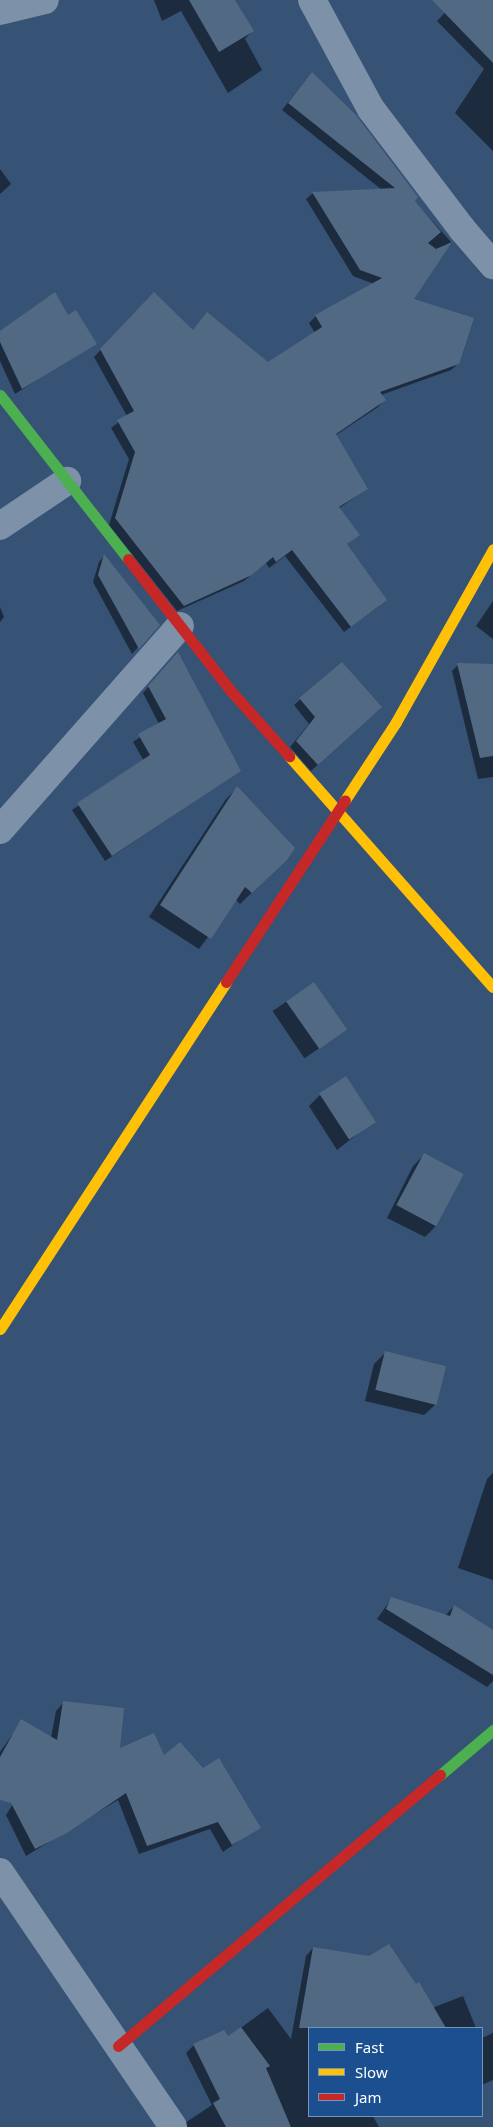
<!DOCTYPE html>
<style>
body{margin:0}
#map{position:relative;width:493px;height:2127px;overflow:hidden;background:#365274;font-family:"Noto Sans",sans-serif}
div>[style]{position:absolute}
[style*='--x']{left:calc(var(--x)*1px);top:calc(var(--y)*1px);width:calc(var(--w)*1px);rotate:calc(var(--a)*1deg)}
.shadow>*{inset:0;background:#0007;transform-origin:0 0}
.building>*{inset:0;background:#526984;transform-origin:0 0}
.street>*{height:28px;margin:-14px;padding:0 14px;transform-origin:14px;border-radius:14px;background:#7d92a8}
.fast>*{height:11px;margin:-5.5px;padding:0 5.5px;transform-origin:5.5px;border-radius:5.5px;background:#4caf50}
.slow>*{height:11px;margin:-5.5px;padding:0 5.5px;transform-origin:5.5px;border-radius:5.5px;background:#ffc107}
.jam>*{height:11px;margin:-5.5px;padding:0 5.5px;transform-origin:5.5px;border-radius:5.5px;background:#c62828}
span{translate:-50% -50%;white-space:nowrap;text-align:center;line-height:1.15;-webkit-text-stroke:5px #1b4f8f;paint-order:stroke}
.legend{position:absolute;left:308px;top:2027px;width:175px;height:90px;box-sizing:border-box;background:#1b4f8f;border:1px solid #7695bc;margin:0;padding:6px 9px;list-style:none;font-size:15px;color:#fff}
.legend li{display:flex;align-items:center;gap:10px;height:25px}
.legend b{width:25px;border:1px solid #7695bc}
</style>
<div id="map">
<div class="shadow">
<i style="clip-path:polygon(154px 0,223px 0,252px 31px,245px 39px,262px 70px,228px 93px,181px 11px,162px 21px)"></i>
<i style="clip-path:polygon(457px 0,493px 0,493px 151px,455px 113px,484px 69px,437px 21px)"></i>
<i style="clip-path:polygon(306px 80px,451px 242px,412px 300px,458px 364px,451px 370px,381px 395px,384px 400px,378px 407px,336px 435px,367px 489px,338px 509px,358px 535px,346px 545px,379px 606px,344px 632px,285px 556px,269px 568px,266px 563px,244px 581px,177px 611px,109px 525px,129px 459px,111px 428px,127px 416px,94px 357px,154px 294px,193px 331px,268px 364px,315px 333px,309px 323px,316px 316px,374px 284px,353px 276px,306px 199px,313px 193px,382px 190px,282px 110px)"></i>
<i style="clip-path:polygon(0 169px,11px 184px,0 194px)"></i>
<i style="clip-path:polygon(0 333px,95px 343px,15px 394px,0 361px)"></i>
<i style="clip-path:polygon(104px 556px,158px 625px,132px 654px,93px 582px,99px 562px)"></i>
<i style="clip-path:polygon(493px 601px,493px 639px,476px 626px)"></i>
<i style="clip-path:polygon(0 607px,4px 617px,0 622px)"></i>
<i style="clip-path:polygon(172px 660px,240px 771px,105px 861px,72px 810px,144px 761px,133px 742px,159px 724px,143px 693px)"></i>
<i style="clip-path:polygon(342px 663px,374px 713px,311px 771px,290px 747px,309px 724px,294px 705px)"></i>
<i style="clip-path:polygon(458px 665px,493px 665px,493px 777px,478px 779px,452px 671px)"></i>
<i style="clip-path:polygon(237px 788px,274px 871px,240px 904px,236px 900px,199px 949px,149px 917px,226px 799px)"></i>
<i style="left:314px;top:983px;width:57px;height:50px;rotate:56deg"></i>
<i style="clip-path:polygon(320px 1095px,369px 1125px,337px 1150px,309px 1106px)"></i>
<i style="clip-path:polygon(424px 1155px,436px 1226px,425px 1237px,387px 1218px,413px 1166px)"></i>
<i style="clip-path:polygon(385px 1353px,436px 1404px,424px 1415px,365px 1401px,374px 1364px)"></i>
<i style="clip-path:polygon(493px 1473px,493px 1580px,458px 1568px,487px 1479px)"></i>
<i style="clip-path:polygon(392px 1598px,445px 1616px,454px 1606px,493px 1631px,493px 1681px,487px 1687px,377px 1619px)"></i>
<i style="clip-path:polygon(64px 1702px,118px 1750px,164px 1757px,259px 1827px,223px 1852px,210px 1829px,139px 1854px,118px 1800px,26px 1856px,6px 1815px,33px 1772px,0 1799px,0 1752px,22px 1721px,51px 1738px,56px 1711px)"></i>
<i style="clip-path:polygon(313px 1948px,417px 2006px,382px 2028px,309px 2028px,309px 2116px,373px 2116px,379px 2127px,179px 2127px,212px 2105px,186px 2053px,194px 2045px,227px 2038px,268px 2008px,291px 2039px,306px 1956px)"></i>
<i style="clip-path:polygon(463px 1996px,476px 2028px,428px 2028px,423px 2017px,432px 2008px)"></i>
<i style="clip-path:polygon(493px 2033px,493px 2080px,482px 2085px,482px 2038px)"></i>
</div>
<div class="building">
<i style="clip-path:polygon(189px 0,235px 0,254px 31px,219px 52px)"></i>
<i style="clip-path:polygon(432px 0,493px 0,493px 63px)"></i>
<i style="clip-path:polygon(312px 72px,356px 115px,418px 197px,415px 201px,441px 232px,428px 243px,436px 249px,452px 242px,414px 299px,474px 318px,459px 364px,380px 392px,386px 400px,336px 434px,368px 489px,339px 507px,360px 535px,347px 544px,387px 600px,351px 627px,292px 550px,276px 562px,273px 557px,252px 575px,184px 606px,115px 518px,135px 452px,117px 420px,134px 411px,100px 349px,154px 292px,193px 330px,207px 312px,268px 362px,322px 327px,315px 315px,382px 278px,360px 270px,312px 192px,395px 188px,288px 103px)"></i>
<i style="clip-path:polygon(55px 292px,68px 315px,76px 310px,97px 344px,22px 389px,0 342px,0 331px)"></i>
<i style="clip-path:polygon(104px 554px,160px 625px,139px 649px,98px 575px)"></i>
<i style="clip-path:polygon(178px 652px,241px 771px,112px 856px,77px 803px,150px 755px,138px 734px,166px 719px,148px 686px)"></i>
<i style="clip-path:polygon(342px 662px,382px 707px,318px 765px,296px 741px,315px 717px,299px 698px)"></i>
<i style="clip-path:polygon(457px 663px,493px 664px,493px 756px,480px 758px)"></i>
<i style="clip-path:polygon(237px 786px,295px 848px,287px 860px,252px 893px,245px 887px,211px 939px,160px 905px)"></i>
<i style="left:314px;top:982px;width:58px;height:34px;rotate:55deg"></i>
<i style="left:346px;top:1076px;width:55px;height:32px;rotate:57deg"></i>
<i style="left:424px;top:1153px;width:45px;height:59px;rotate:28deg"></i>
<i style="left:385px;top:1351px;width:63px;height:40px;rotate:14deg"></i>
<i style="clip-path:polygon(391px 1597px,450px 1616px,454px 1605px,493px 1630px,493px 1675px,386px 1609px)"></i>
<i style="clip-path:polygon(63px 1701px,124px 1708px,120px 1748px,154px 1733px,164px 1755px,180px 1742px,203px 1768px,219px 1758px,261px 1828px,232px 1845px,218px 1822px,147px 1846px,126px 1793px,67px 1833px,35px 1849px,11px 1803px,0 1800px,0 1757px,21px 1719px,57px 1740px)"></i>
<i style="clip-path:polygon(389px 1944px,416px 1984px,419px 1982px,446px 2028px,299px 2028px,313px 1947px,369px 1956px)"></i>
<i style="clip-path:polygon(241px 2027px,270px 2066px,266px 2068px,291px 2127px,226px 2127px,213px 2103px,220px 2099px,193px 2044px,224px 2030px,228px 2036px)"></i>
</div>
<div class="street">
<i style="--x:312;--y:0;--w:124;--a:61.6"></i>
<i style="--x:371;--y:109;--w:151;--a:52.8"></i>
<i style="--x:462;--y:229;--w:48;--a:49.3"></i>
<i style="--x:0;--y:11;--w:46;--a:-13.7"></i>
<i style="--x:0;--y:526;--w:81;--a:-33.9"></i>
<i style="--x:0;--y:830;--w:272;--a:-48.6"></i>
<i style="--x:0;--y:1872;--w:308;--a:55.8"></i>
</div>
<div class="fast">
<i style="--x:0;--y:395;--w:208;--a:52"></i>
<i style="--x:440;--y:1775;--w:70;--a:-40.3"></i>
</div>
<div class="slow">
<i style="--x:289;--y:756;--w:308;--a:48.6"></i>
<i style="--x:345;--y:800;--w:93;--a:-56.8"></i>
<i style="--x:396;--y:722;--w:198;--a:-60.7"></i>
<i style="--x:0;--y:1329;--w:414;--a:-56.9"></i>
</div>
<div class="jam">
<i style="--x:128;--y:559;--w:166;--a:52.1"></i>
<i style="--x:230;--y:690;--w:89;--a:48.2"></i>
<i style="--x:226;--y:982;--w:217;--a:-56.8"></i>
<i style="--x:118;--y:2046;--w:421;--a:-40.1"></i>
</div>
<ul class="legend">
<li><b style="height:6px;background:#4caf50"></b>Fast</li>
<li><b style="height:6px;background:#ffc107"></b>Slow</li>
<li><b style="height:6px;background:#c62828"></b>Jam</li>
</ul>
</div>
